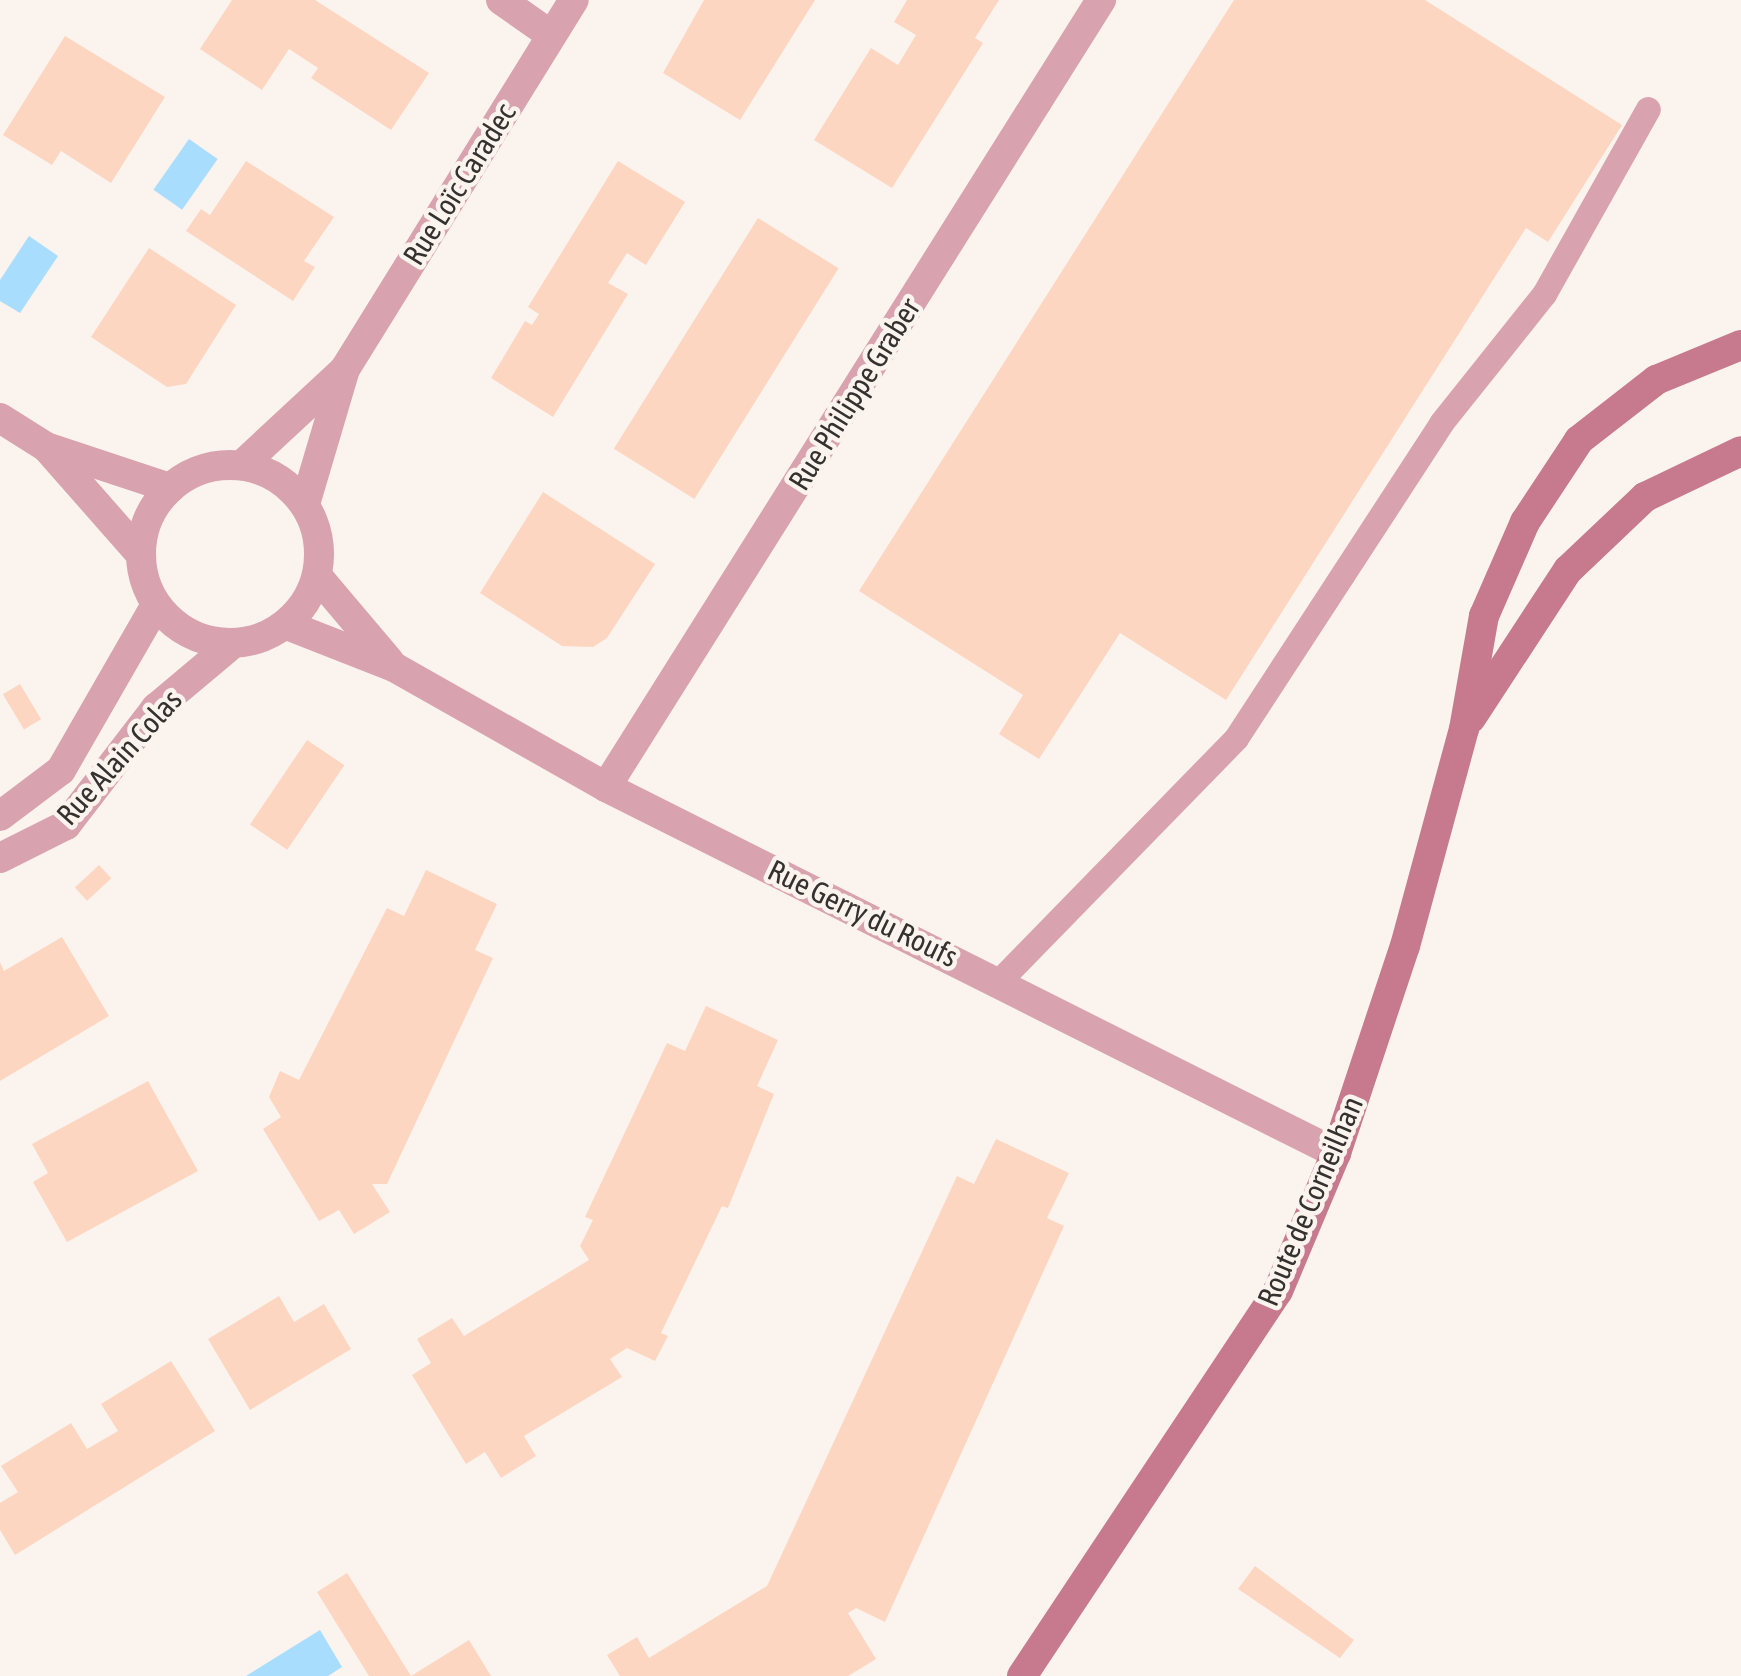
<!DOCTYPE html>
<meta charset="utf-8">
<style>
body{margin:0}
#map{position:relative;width:1741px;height:1676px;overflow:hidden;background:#fbf3ee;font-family:"Asap Condensed",sans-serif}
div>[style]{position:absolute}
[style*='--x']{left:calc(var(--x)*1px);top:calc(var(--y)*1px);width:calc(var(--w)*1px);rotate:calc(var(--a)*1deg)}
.water>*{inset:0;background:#a8ddfd;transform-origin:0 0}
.building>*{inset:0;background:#fdd6c1;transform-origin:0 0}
.lane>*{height:25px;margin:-12.5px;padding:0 12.5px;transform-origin:12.5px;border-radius:12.5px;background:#d9a2af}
.street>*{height:30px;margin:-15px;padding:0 15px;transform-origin:15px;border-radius:15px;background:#d9a2af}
.street>.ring{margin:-15px;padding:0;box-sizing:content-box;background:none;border:30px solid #d9a2af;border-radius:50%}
.secondary>*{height:30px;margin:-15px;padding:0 15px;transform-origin:15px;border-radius:15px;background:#c7798d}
span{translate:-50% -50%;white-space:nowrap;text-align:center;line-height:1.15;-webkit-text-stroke:9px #fbf3ee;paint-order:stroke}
.street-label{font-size:30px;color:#34312f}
</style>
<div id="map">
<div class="water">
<i style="left:189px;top:139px;width:35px;height:62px;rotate:35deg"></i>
<i style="clip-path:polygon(29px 236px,58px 256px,20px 313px,0 301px,0 280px)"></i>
<i style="clip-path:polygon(320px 1630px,342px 1667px,328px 1676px,246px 1676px)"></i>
</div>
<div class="building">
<i style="clip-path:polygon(232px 0,315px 0,429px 73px,391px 130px,311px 78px,318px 68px,289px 49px,262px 90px,200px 49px)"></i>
<i style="clip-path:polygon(704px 0,815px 0,740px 120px,663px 73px)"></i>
<i style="clip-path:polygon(907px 0,999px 0,975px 38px,983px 43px,892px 188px,814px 140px,871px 48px,898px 65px,916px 35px,894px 22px)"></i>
<i style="clip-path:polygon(1234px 0,1425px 0,1622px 125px,1548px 242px,1526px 228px,1226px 700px,1120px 633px,1039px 759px,999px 734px,1023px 695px,859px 591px)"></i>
<i style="clip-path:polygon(65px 36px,165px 97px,111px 183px,61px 151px,52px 165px,3px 135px)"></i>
<i style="clip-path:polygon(246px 161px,334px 217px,304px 261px,315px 267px,293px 301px,186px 231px,201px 209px,210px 215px)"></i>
<i style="clip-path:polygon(618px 161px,685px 202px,646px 265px,627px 253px,608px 283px,628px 294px,553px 417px,491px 378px,525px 321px,532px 325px,539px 314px,528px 307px)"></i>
<i style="left:758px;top:218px;width:95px;height:272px;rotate:32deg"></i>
<i style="clip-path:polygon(149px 248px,236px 305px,186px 384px,167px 387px,91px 337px)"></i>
<i style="clip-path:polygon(543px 492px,655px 564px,607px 638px,593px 647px,562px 646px,480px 593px)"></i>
<i style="left:20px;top:684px;width:41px;height:20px;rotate:59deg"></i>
<i style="left:307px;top:740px;width:45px;height:102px;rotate:34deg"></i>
<i style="left:99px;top:865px;width:18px;height:33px;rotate:47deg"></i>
<i style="clip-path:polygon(426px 870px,497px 904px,475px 950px,493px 958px,387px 1184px,372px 1184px,390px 1212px,354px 1234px,339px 1210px,319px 1221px,263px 1129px,281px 1117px,269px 1097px,280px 1071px,299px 1080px,387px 908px,404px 916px)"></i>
<i style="clip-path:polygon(62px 937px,109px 1016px,0 1081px,0 962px,4px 971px)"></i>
<i style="clip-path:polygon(706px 1006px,778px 1040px,757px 1086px,774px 1094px,728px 1208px,722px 1206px,661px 1333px,668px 1336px,655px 1361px,627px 1348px,610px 1359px,622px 1377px,524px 1436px,536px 1456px,501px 1478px,485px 1452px,466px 1464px,412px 1375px,431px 1363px,417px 1339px,452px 1318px,464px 1336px,589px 1260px,580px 1246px,593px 1220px,585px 1217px,667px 1043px,685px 1051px)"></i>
<i style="clip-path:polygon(148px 1081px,198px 1171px,67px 1242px,33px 1182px,48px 1173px,32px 1144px)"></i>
<i style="clip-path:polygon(996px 1139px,1069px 1173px,1047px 1218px,1064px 1226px,885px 1622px,856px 1608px,848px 1613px,876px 1659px,848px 1676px,620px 1676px,607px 1655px,637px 1637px,649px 1658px,767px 1586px,957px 1176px,974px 1184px)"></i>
<i style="clip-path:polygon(279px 1296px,294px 1322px,324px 1304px,351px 1349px,250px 1410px,208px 1339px)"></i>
<i style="clip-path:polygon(171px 1361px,215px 1431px,15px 1555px,0 1530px,0 1503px,18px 1492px,1px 1466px,71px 1423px,87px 1449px,118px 1431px,101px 1404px)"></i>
<i style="clip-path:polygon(1255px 1566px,1354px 1640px,1340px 1658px,1238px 1589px)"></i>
<i style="clip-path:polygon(347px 1573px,354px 1584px,411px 1676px,369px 1676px,317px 1592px)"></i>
<i style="clip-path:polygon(469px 1640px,491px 1676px,411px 1676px)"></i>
</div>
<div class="lane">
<i style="--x:999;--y:981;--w:339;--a:-45.7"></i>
<i style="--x:1236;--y:738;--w:376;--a:-56.9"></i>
<i style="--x:1441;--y:423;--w:165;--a:-51.4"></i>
<i style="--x:1544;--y:294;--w:212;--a:-60.7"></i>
</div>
<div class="street">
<i style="--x:501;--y:0;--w:61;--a:35"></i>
<i style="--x:0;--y:418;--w:54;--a:32.2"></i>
<i style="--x:46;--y:447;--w:131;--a:18.3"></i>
<i style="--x:48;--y:449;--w:141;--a:48.7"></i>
<i class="ring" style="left:141px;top:465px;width:148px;height:148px"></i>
<i style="--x:242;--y:465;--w:137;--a:-42.9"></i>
<i style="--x:305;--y:504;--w:141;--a:-73.5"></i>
<i style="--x:345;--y:369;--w:434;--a:-58.2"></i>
<i style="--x:318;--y:577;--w:110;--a:49.8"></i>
<i style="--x:287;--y:625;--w:115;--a:21.4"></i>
<i style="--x:394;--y:667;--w:244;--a:29.5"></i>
<i style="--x:606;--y:787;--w:817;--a:26.63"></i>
<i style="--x:606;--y:787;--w:930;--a:-57.83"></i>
<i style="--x:0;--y:816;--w:76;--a:-37"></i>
<i style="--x:61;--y:770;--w:190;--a:-60.1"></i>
<i style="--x:0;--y:858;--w:74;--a:-26.6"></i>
<i style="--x:66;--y:825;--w:148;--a:-52.4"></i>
<i style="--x:156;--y:708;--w:98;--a:-40"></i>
</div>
<div class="secondary">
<i style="--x:1471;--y:718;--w:177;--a:-56.8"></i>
<i style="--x:1568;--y:570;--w:106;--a:-43.5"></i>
<i style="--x:1645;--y:497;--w:106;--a:-25.6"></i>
<i style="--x:1022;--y:1676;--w:462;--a:-56.4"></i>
<i style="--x:1278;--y:1291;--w:150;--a:-67.2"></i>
<i style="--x:1336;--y:1153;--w:218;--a:-71.6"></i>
<i style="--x:1405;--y:946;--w:225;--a:-74.8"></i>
<i style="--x:1464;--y:729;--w:115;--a:-80"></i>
<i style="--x:1484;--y:616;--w:103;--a:-66.4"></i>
<i style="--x:1525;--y:522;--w:98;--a:-56.6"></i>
<i style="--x:1579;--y:440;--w:98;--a:-37.9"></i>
<i style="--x:1656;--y:380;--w:92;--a:-22.4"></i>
</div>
<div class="street-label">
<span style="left:459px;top:184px;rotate:-58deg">Rue Loïc Caradec</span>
<span style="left:854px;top:394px;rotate:-58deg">Rue Philippe Graber</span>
<span style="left:119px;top:757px;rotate:-48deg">Rue Alain Colas</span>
<span style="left:863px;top:913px;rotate:26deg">Rue Gerry du Roufs</span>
<span style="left:1310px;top:1201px;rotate:-67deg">Route de Corneilhan</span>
</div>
</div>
